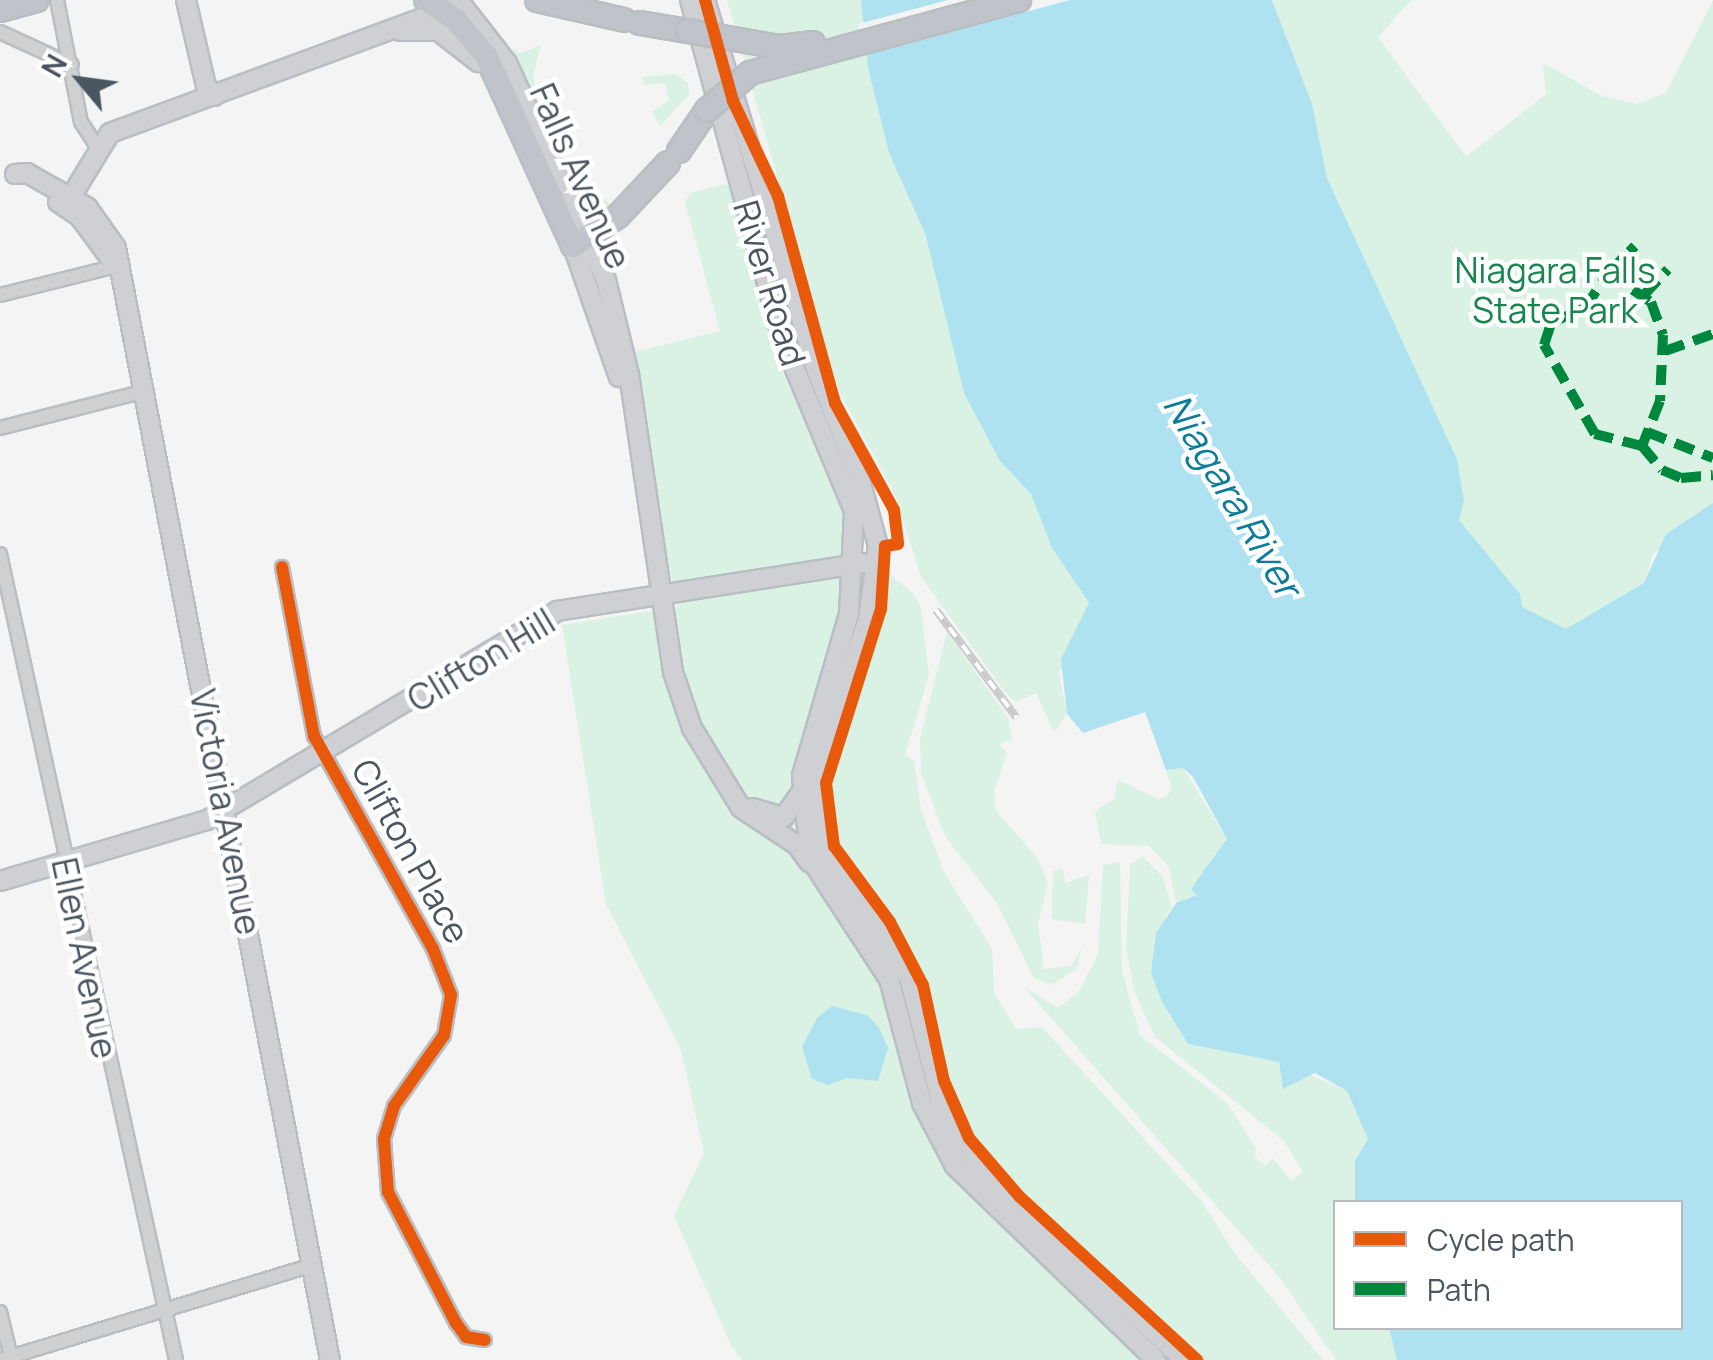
<!DOCTYPE html>
<style>
body{margin:0}
#map{position:relative;width:1713px;height:1360px;overflow:hidden;background:#f4f4f4;font-family:Manrope,sans-serif}
div>[style]{position:absolute}
[style*='--x']{left:calc(var(--x)*1px);top:calc(var(--y)*1px);width:calc(var(--w)*1px);rotate:calc(var(--a)*1deg)}
.green>*{inset:0;background:#d9f2e3}
.water>*{inset:0;background:#aee2f0}
.pier>*{inset:0;background:#f4f4f4}
.roads{filter:drop-shadow(2px 0 #b9bec3) drop-shadow(-2px 0 #b9bec3) drop-shadow(0 2px #b9bec3) drop-shadow(0 -2px #b9bec3)}
.street>*{height:12px;margin:-6px;padding:0 6px;transform-origin:6px;border-radius:6px;background:#ced0d2}
.secondary>*{height:18px;margin:-9px;padding:0 9px;transform-origin:9px;border-radius:9px;background:#ced0d4}
.highway>*{height:22px;margin:-11px;padding:0 11px;transform-origin:11px;border-radius:11px;background:#bec4c9}
.rail>*{height:8px;margin-top:-4px;transform-origin:0;background:repeating-linear-gradient(90deg,#fff 0 11px,#c9cacc 0 22px);box-sizing:border-box;border-block:2px solid #c9cacc}
.bridges{filter:drop-shadow(2px 0 #b9bec3) drop-shadow(-2px 0 #b9bec3) drop-shadow(0 2px #b9bec3) drop-shadow(0 -2px #b9bec3)}
.highway-bridge>*{height:22px;margin:-11px;padding:0 11px;transform-origin:11px;border-radius:11px;background:#bec4c9}
.quiet>*{height:10px;margin-top:-5px;transform-origin:0;background:repeating-linear-gradient(90deg,#00873e 0 20px,transparent 0 30px)}
.cycleway>*{height:12px;margin:-6px;padding:0 6px;transform-origin:6px;border-radius:6px;background:#e8590c}
span{translate:-50% -50%;white-space:nowrap;text-align:center;line-height:1.15;-webkit-text-stroke:9px #fff;paint-order:stroke}
.street-label{font-size:35px;color:#4a5661}
.park-label{font-size:35px;color:#17864f}
.water-label{font-size:38px;color:#0c7c9b;font-style:italic}
.legend{position:absolute;left:1333px;top:1200px;width:350px;height:130px;box-sizing:border-box;background:#fff;border:2px solid #b7bbc0;margin:0;padding:12px 18px;list-style:none;font-size:30px;color:#4a5661}
.legend li{display:flex;align-items:center;gap:20px;height:50px}
.legend b{width:50px;border:2px solid #b7bbc0}
.north{position:absolute;left:30px;top:30px;width:100px;height:100px;-webkit-text-stroke:8px #fff;paint-order:stroke;rotate:299deg;font-size:28px;font-weight:700;line-height:40px;text-align:center;color:#4a5661}
.north::after{content:'';display:block;margin:auto;width:35px;height:45px;background:#4a5661;clip-path:polygon(50% 0,100% 100%,50% 72%,0 100%)}
</style>
<div id="map">
<div class="green">
<i style="clip-path:polygon(727px 0,861px 0,868px 68px,889px 153px,926px 236px,1000px 461px,1031px 494px,1052px 548px,1089px 604px,1059px 674px,1067px 714px,1054px 733px,1036px 693px,1015px 702px,1005px 692px,921px 577px,895px 495px,837px 387px)"></i>
<i style="clip-path:polygon(1272px 0,1411px 0,1378px 37px,1466px 157px,1546px 94px,1543px 63px,1602px 96px,1637px 104px,1666px 93px,1713px 0,1713px 503px,1653px 554px,1644px 583px,1566px 630px,1522px 607px,1519px 594px,1459px 520px,1464px 501px,1457px 459px,1327px 178px,1312px 104px)"></i>
<i style="clip-path:polygon(541px 45px,533px 76px,538px 106px,573px 175px,612px 205px,594px 216px,581px 210px,513px 48px,520px 53px)"></i>
<i style="clip-path:polygon(675px 74px,688px 83px,689px 95px,660px 126px,652px 112px,669px 100px,665px 83px,644px 85px,643px 77px)"></i>
<i style="clip-path:polygon(729px 183px,776px 358px,842px 506px,845px 560px,877px 564px,913px 593px,921px 608px,929px 675px,905px 755px,914px 761px,921px 810px,944px 872px,992px 949px,994px 992px,1016px 1029px,1042px 1027px,1202px 1202px,1233px 1251px,1323px 1360px,742px 1360px,731px 1345px,674px 1216px,704px 1153px,681px 1050px,606px 904px,562px 625px,677px 607px,630px 353px,720px 331px,685px 202px,690px 193px)"></i>
<i style="clip-path:polygon(947px 632px,1008px 718px,1012px 740px,999px 744px,1007px 753px,994px 791px,996px 811px,1036px 856px,1048px 883px,1038px 923px,1044px 969px,1071px 966px,1081px 949px,1077px 969px,1051px 985px,1033px 977px,998px 905px,945px 836px,921px 773px,920px 738px)"></i>
<i style="clip-path:polygon(1183px 768px,1227px 839px,1197px 880px,1197px 895px,1176px 903px,1169px 867px,1149px 846px,1101px 844px,1095px 811px,1114px 799px,1118px 780px,1158px 799px,1167px 796px,1172px 788px,1166px 770px)"></i>
<i style="clip-path:polygon(1143px 857px,1163px 877px,1172px 907px,1166px 915px,1162px 1002px,1188px 1044px,1280px 1062px,1347px 1091px,1369px 1139px,1355px 1161px,1355px 1202px,1336px 1202px,1336px 1328px,1389px 1328px,1397px 1360px,1336px 1360px,1280px 1278px,1023px 986px,1058px 1008px,1079px 991px,1098px 955px,1103px 865px,1120px 862px,1122px 971px,1140px 1035px,1227px 1103px,1256px 1148px,1255px 1157px,1266px 1166px,1273px 1158px,1291px 1181px,1303px 1172px,1284px 1141px,1155px 1037px,1135px 993px,1126px 950px,1130px 864px)"></i>
<i style="clip-path:polygon(1062px 869px,1066px 883px,1089px 875px,1085px 924px,1052px 919px,1053px 871px)"></i>
</div>
<div class="water">
<i style="clip-path:polygon(861px 0,1272px 0,1312px 104px,1327px 178px,1457px 459px,1464px 501px,1459px 520px,1520px 594px,1522px 607px,1566px 629px,1644px 583px,1666px 534px,1713px 503px,1713px 1360px,1397px 1360px,1389px 1328px,1680px 1328px,1680px 1202px,1355px 1202px,1355px 1161px,1368px 1139px,1347px 1091px,1315px 1073px,1283px 1089px,1279px 1062px,1188px 1044px,1162px 1002px,1151px 973px,1156px 933px,1176px 903px,1197px 895px,1191px 890px,1197px 880px,1227px 839px,1193px 777px,1183px 768px,1166px 770px,1145px 712px,1083px 733px,1067px 714px,1061px 659px,1089px 603px,1052px 548px,1031px 494px,1000px 461px,964px 393px,926px 236px,889px 153px,868px 68px)"></i>
<i style="clip-path:polygon(832px 1006px,867px 1015px,879px 1028px,888px 1048px,878px 1081px,847px 1078px,828px 1085px,812px 1079px,802px 1047px,817px 1018px)"></i>
</div>
<div class="pier">
<i style="clip-path:polygon(948px 0,1070px 0,861px 56px,858px 24px)"></i>
</div>
<div class="roads">
<div class="street">
<i style="--x:57;--y:0;--w:124;--a:78.9"></i>
<i style="--x:81;--y:122;--w:31;--a:57"></i>
<i style="--x:0;--y:32;--w:79;--a:24.6"></i>
<i style="--x:0;--y:295;--w:120;--a:-14"></i>
<i style="--x:0;--y:428;--w:150;--a:-14.3"></i>
<i style="--x:0;--y:554;--w:825;--a:77.68"></i>
<i style="--x:282;--y:567;--w:172;--a:79.3"></i>
<i style="--x:314;--y:736;--w:244;--a:60.8"></i>
<i style="--x:433;--y:949;--w:49;--a:68.6"></i>
<i style="--x:451;--y:995;--w:41;--a:99.9"></i>
<i style="--x:444;--y:1035;--w:87;--a:125.2"></i>
<i style="--x:394;--y:1106;--w:34;--a:107"></i>
<i style="--x:384;--y:1139;--w:53;--a:85.7"></i>
<i style="--x:388;--y:1192;--w:148;--a:62.6"></i>
<i style="--x:456;--y:1323;--w:17;--a:54"></i>
<i style="--x:466;--y:1337;--w:19;--a:9"></i>
<i style="--x:0;--y:1312;--w:46;--a:76.3"></i>
<i style="--x:0;--y:1360;--w:323;--a:-16.9"></i>
</div>
<div class="secondary">
<i style="--x:186;--y:0;--w:88;--a:76.9"></i>
<i style="--x:206;--y:86;--w:13;--a:51"></i>
<i style="--x:458;--y:0;--w:80;--a:52.1"></i>
<i style="--x:507;--y:63;--w:239;--a:65.5"></i>
<i style="--x:606;--y:280;--w:97;--a:76.3"></i>
<i style="--x:629;--y:374;--w:301;--a:81.6"></i>
<i style="--x:673;--y:672;--w:59;--a:71.3"></i>
<i style="--x:692;--y:728;--w:94;--a:58.5"></i>
<i style="--x:741;--y:808;--w:67;--a:33.5"></i>
<i style="--x:797;--y:845;--w:21;--a:55"></i>
<i style="--x:690;--y:0;--w:350;--a:74.8"></i>
<i style="--x:782;--y:338;--w:187;--a:67.4"></i>
<i style="--x:854;--y:511;--w:103;--a:92.8"></i>
<i style="--x:849;--y:614;--w:169;--a:106.2"></i>
<i style="--x:802;--y:776;--w:82;--a:84.4"></i>
<i style="--x:810;--y:858;--w:145;--a:56.9"></i>
<i style="--x:889;--y:979;--w:128;--a:75.1"></i>
<i style="--x:922;--y:1103;--w:71;--a:62.4"></i>
<i style="--x:955;--y:1166;--w:279;--a:44"></i>
<i style="--x:705;--y:0;--w:388;--a:73.2"></i>
<i style="--x:817;--y:372;--w:112;--a:68"></i>
<i style="--x:859;--y:476;--w:73;--a:74.8"></i>
<i style="--x:878;--y:546;--w:74;--a:97.8"></i>
<i style="--x:868;--y:619;--w:153;--a:108.3"></i>
<i style="--x:820;--y:764;--w:46;--a:92.5"></i>
<i style="--x:818;--y:810;--w:47;--a:77.7"></i>
<i style="--x:828;--y:856;--w:146;--a:56.2"></i>
<i style="--x:909;--y:977;--w:129;--a:75.6"></i>
<i style="--x:941;--y:1102;--w:53;--a:62.9"></i>
<i style="--x:965;--y:1149;--w:64;--a:48.1"></i>
<i style="--x:1008;--y:1197;--w:240;--a:42.8"></i>
<i style="--x:400;--y:31;--w:38;--a:0"></i>
<i style="--x:438;--y:31;--w:51;--a:37.8"></i>
<i style="--x:15;--y:174;--w:12;--a:-5"></i>
<i style="--x:27;--y:173;--w:69;--a:29.5"></i>
<i style="--x:87;--y:207;--w:50;--a:54.7"></i>
<i style="--x:116;--y:248;--w:1132;--a:79.11"></i>
<i style="--x:58;--y:202;--w:25;--a:34"></i>
<i style="--x:79;--y:216;--w:62;--a:53.5"></i>
<i style="--x:66;--y:205;--w:84;--a:-58.6"></i>
<i style="--x:110;--y:133;--w:359;--a:-20.2"></i>
<i style="--x:573;--y:246;--w:139;--a:70.7"></i>
<i style="--x:752;--y:808;--w:33;--a:16"></i>
<i style="--x:784;--y:817;--w:29;--a:-55"></i>
<i style="--x:0;--y:881;--w:216;--a:-16.4"></i>
<i style="--x:207;--y:820;--w:408;--a:-30.8"></i>
<i style="--x:557;--y:611;--w:310;--a:-8.9"></i>
</div>
<div class="highway">
<i style="--x:426;--y:0;--w:35;--a:33"></i>
<i style="--x:455;--y:19;--w:50;--a:49.9"></i>
<i style="--x:487;--y:57;--w:208;--a:65.5"></i>
<i style="--x:573;--y:246;--w:54;--a:-33.7"></i>
<i style="--x:618;--y:216;--w:73;--a:-46.7"></i>
<i style="--x:537;--y:0;--w:89;--a:12.9"></i>
<i style="--x:0;--y:10;--w:38;--a:-15"></i>
<i style="--x:640;--y:23;--w:49;--a:9.5"></i>
<i style="--x:679;--y:151;--w:50;--a:-55.7"></i>
</div>
</div>
<div class="rail">
<i style="--x:936;--y:610;--w:134;--a:53.2"></i>
</div>
<div class="bridges">
<div class="highway-bridge">
<i style="--x:688;--y:31;--w:93;--a:9.9"></i>
<i style="--x:780;--y:47;--w:33;--a:-7"></i>
<i style="--x:707;--y:110;--w:57;--a:-40.7"></i>
<i style="--x:750;--y:73;--w:279;--a:-15.2"></i>
</div>
</div>
<div class="quiet">
<i style="--x:1608;--y:273;--w:52;--a:34"></i>
<i style="--x:1651;--y:302;--w:35;--a:70"></i>
<i style="--x:1663;--y:335;--w:66;--a:92.6"></i>
<i style="--x:1660;--y:401;--w:48;--a:111.8"></i>
<i style="--x:1642;--y:446;--w:49;--a:-165.7"></i>
<i style="--x:1595;--y:434;--w:103;--a:-119.8"></i>
<i style="--x:1544;--y:345;--w:23;--a:-72"></i>
<i style="--x:1551;--y:323;--w:37;--a:-24"></i>
<i style="--x:1585;--y:308;--w:42;--a:-56.7"></i>
<i style="--x:1608;--y:273;--w:38;--a:-45"></i>
<i style="--x:1644;--y:295;--w:35;--a:-47"></i>
<i style="--x:1665;--y:351;--w:51;--a:-19.5"></i>
<i style="--x:1647;--y:432;--w:71;--a:21.5"></i>
<i style="--x:1642;--y:446;--w:31;--a:50"></i>
<i style="--x:1662;--y:470;--w:21;--a:23"></i>
<i style="--x:1681;--y:478;--w:32;--a:-5"></i>
</div>
<div class="cycleway">
<i style="--x:705;--y:0;--w:105;--a:74.5"></i>
<i style="--x:733;--y:101;--w:105;--a:64.7"></i>
<i style="--x:778;--y:196;--w:215;--a:74.6"></i>
<i style="--x:835;--y:403;--w:122;--a:61.1"></i>
<i style="--x:894;--y:510;--w:34;--a:83"></i>
<i style="--x:898;--y:544;--w:13;--a:171"></i>
<i style="--x:885;--y:546;--w:63;--a:93.6"></i>
<i style="--x:881;--y:609;--w:182;--a:107.5"></i>
<i style="--x:826;--y:783;--w:64;--a:82.8"></i>
<i style="--x:834;--y:846;--w:94;--a:53.6"></i>
<i style="--x:890;--y:922;--w:71;--a:62.4"></i>
<i style="--x:923;--y:985;--w:98;--a:77.7"></i>
<i style="--x:944;--y:1081;--w:62;--a:66.3"></i>
<i style="--x:969;--y:1138;--w:78;--a:49.2"></i>
<i style="--x:1020;--y:1197;--w:241;--a:42.6"></i>
<i style="--x:282;--y:567;--w:172;--a:79.3"></i>
<i style="--x:314;--y:736;--w:244;--a:60.8"></i>
<i style="--x:433;--y:949;--w:49;--a:68.6"></i>
<i style="--x:451;--y:995;--w:41;--a:99.9"></i>
<i style="--x:444;--y:1035;--w:87;--a:125.2"></i>
<i style="--x:394;--y:1106;--w:34;--a:107"></i>
<i style="--x:384;--y:1139;--w:53;--a:85.7"></i>
<i style="--x:388;--y:1192;--w:148;--a:62.6"></i>
<i style="--x:456;--y:1323;--w:17;--a:54"></i>
<i style="--x:466;--y:1337;--w:19;--a:9"></i>
</div>
<div class="street-label">
<span style="left:581px;top:176px;rotate:66deg">Falls Avenue</span>
<span style="left:770px;top:283px;rotate:73deg">River Road</span>
<span style="left:481px;top:660px;rotate:-31deg">Clifton Hill</span>
<span style="left:226px;top:812px;rotate:79deg">Victoria Avenue</span>
<span style="left:411px;top:851px;rotate:61deg">Clifton Place</span>
<span style="left:85px;top:958px;rotate:78deg">Ellen Avenue</span>
</div>
<div class="park-label">
<span style="left:1555px;top:290px">Niagara Falls<br>State Park</span>
</div>
<div class="water-label">
<span style="left:1233px;top:495px;rotate:59deg">Niagara River</span>
</div>
<ul class="legend">
<li><b style="height:12px;background:#e8590c"></b>Cycle path</li>
<li><b style="height:12px;background:#00873e"></b>Path</li>
</ul>
<div class="north">N</div>
</div>
